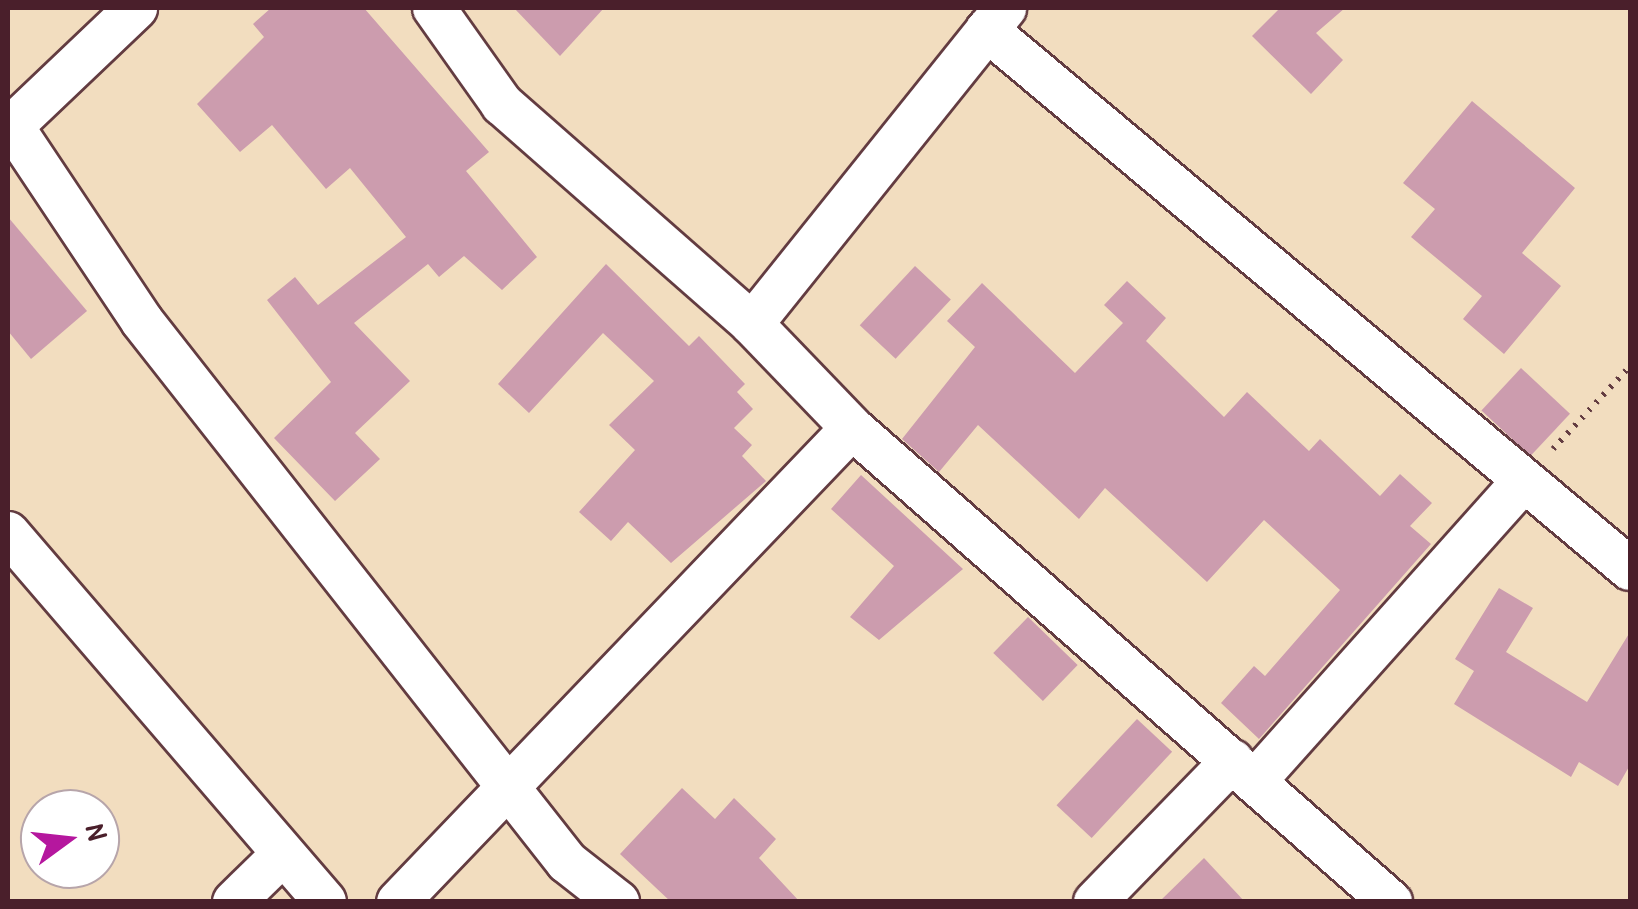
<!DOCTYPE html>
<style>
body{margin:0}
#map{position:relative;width:1638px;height:909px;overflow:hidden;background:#f2ddbf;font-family:"Patrick Hand",sans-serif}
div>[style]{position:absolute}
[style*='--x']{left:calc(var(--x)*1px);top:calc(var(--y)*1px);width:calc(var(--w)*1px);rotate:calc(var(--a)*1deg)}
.building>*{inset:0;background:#cc9cae;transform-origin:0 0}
.path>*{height:6px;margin-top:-3px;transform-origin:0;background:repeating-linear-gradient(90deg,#633c41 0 2.5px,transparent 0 10.5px)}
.roads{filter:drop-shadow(2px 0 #633c41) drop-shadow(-2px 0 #633c41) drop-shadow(0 2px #633c41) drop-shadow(0 -2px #633c41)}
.street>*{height:42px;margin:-21px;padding:0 21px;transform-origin:21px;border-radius:21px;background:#fff}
span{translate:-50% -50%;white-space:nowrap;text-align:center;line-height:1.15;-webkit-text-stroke:8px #fff;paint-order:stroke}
.frame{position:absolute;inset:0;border:10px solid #4a1f2b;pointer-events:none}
.north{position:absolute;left:20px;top:789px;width:100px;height:100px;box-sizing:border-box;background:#fff;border:2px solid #b7a5aa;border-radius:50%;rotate:75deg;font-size:28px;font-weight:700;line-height:40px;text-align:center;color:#4a1f2b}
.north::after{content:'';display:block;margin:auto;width:35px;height:45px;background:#b5179e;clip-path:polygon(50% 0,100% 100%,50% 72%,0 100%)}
</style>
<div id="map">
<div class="building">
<i style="clip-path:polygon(271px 8px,364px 8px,489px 152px,466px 171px,537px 257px,502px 290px,464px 256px,439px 277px,428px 264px,354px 323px,410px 381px,355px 433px,380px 459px,335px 501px,274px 438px,331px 382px,267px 300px,295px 277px,318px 305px,406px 237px,350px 168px,326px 189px,272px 125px,240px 152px,197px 104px,264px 37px,253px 24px)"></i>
<i style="clip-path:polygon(514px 8px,604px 8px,560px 56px)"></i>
<i style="clip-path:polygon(1280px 8px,1345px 8px,1316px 33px,1343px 60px,1311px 94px,1252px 36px)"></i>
<i style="clip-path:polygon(1472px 101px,1575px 188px,1522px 253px,1561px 286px,1504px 354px,1463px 319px,1482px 296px,1411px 237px,1435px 209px,1403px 183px)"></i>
<i style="clip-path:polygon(8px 217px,87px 311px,31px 359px,8px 331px)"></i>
<i style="clip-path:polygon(606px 264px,689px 346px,699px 336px,745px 384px,737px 392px,753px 409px,734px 428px,752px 445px,742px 456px,766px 481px,671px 563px,628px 522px,611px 541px,579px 512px,635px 450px,609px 425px,654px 381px,603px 333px,529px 413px,498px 384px)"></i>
<i style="left:915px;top:266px;width:49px;height:81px;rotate:43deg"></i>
<i style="clip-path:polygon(1127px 281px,1166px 318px,1146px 341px,1224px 417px,1247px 392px,1309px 451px,1320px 439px,1380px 496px,1400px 474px,1432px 503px,1410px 526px,1431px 544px,1259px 739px,1221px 703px,1254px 666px,1265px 676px,1340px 590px,1264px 520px,1207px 582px,1105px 488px,1079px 519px,978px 425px,939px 472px,902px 439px,975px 347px,947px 321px,982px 283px,1075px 373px,1123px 323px,1104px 305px)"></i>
<i style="left:1521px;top:368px;width:67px;height:58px;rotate:43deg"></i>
<i style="clip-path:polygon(861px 475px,963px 569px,879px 640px,850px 617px,894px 566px,831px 509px)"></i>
<i style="clip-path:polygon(1499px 588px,1533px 608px,1506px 652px,1587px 702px,1630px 632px,1630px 765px,1618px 786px,1579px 762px,1571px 777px,1454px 704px,1474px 671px,1455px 659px)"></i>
<i style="left:1028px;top:617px;width:69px;height:50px;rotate:44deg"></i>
<i style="left:1137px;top:719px;width:48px;height:118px;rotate:43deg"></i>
<i style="clip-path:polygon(682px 788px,715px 819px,734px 798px,776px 839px,759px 858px,800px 902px,671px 902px,620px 854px)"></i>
<i style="clip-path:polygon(1204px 858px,1245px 902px,1159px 902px)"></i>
</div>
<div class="path">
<i style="--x:1553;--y:449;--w:113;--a:-47.1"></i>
</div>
<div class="roads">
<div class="street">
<i style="--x:434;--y:8;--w:118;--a:54.7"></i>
<i style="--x:502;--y:104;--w:333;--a:41.3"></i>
<i style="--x:752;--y:324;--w:144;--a:46.1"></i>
<i style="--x:852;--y:428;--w:718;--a:41.33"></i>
<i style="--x:987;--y:30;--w:839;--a:39.97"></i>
<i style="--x:12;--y:126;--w:234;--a:56.3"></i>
<i style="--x:142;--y:321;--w:688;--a:51.85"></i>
<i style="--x:567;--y:862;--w:65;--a:38.1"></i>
<i style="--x:8;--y:130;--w:177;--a:-43.6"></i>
<i style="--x:752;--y:324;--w:405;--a:-51.3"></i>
<i style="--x:8;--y:533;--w:486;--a:49.3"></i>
<i style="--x:1255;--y:781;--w:399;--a:-48.2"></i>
<i style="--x:234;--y:902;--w:63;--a:-44.4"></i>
<i style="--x:398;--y:902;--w:656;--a:-46.23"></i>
<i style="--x:1095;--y:902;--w:197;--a:-45.8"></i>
</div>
</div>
<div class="frame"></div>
<div class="north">N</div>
</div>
